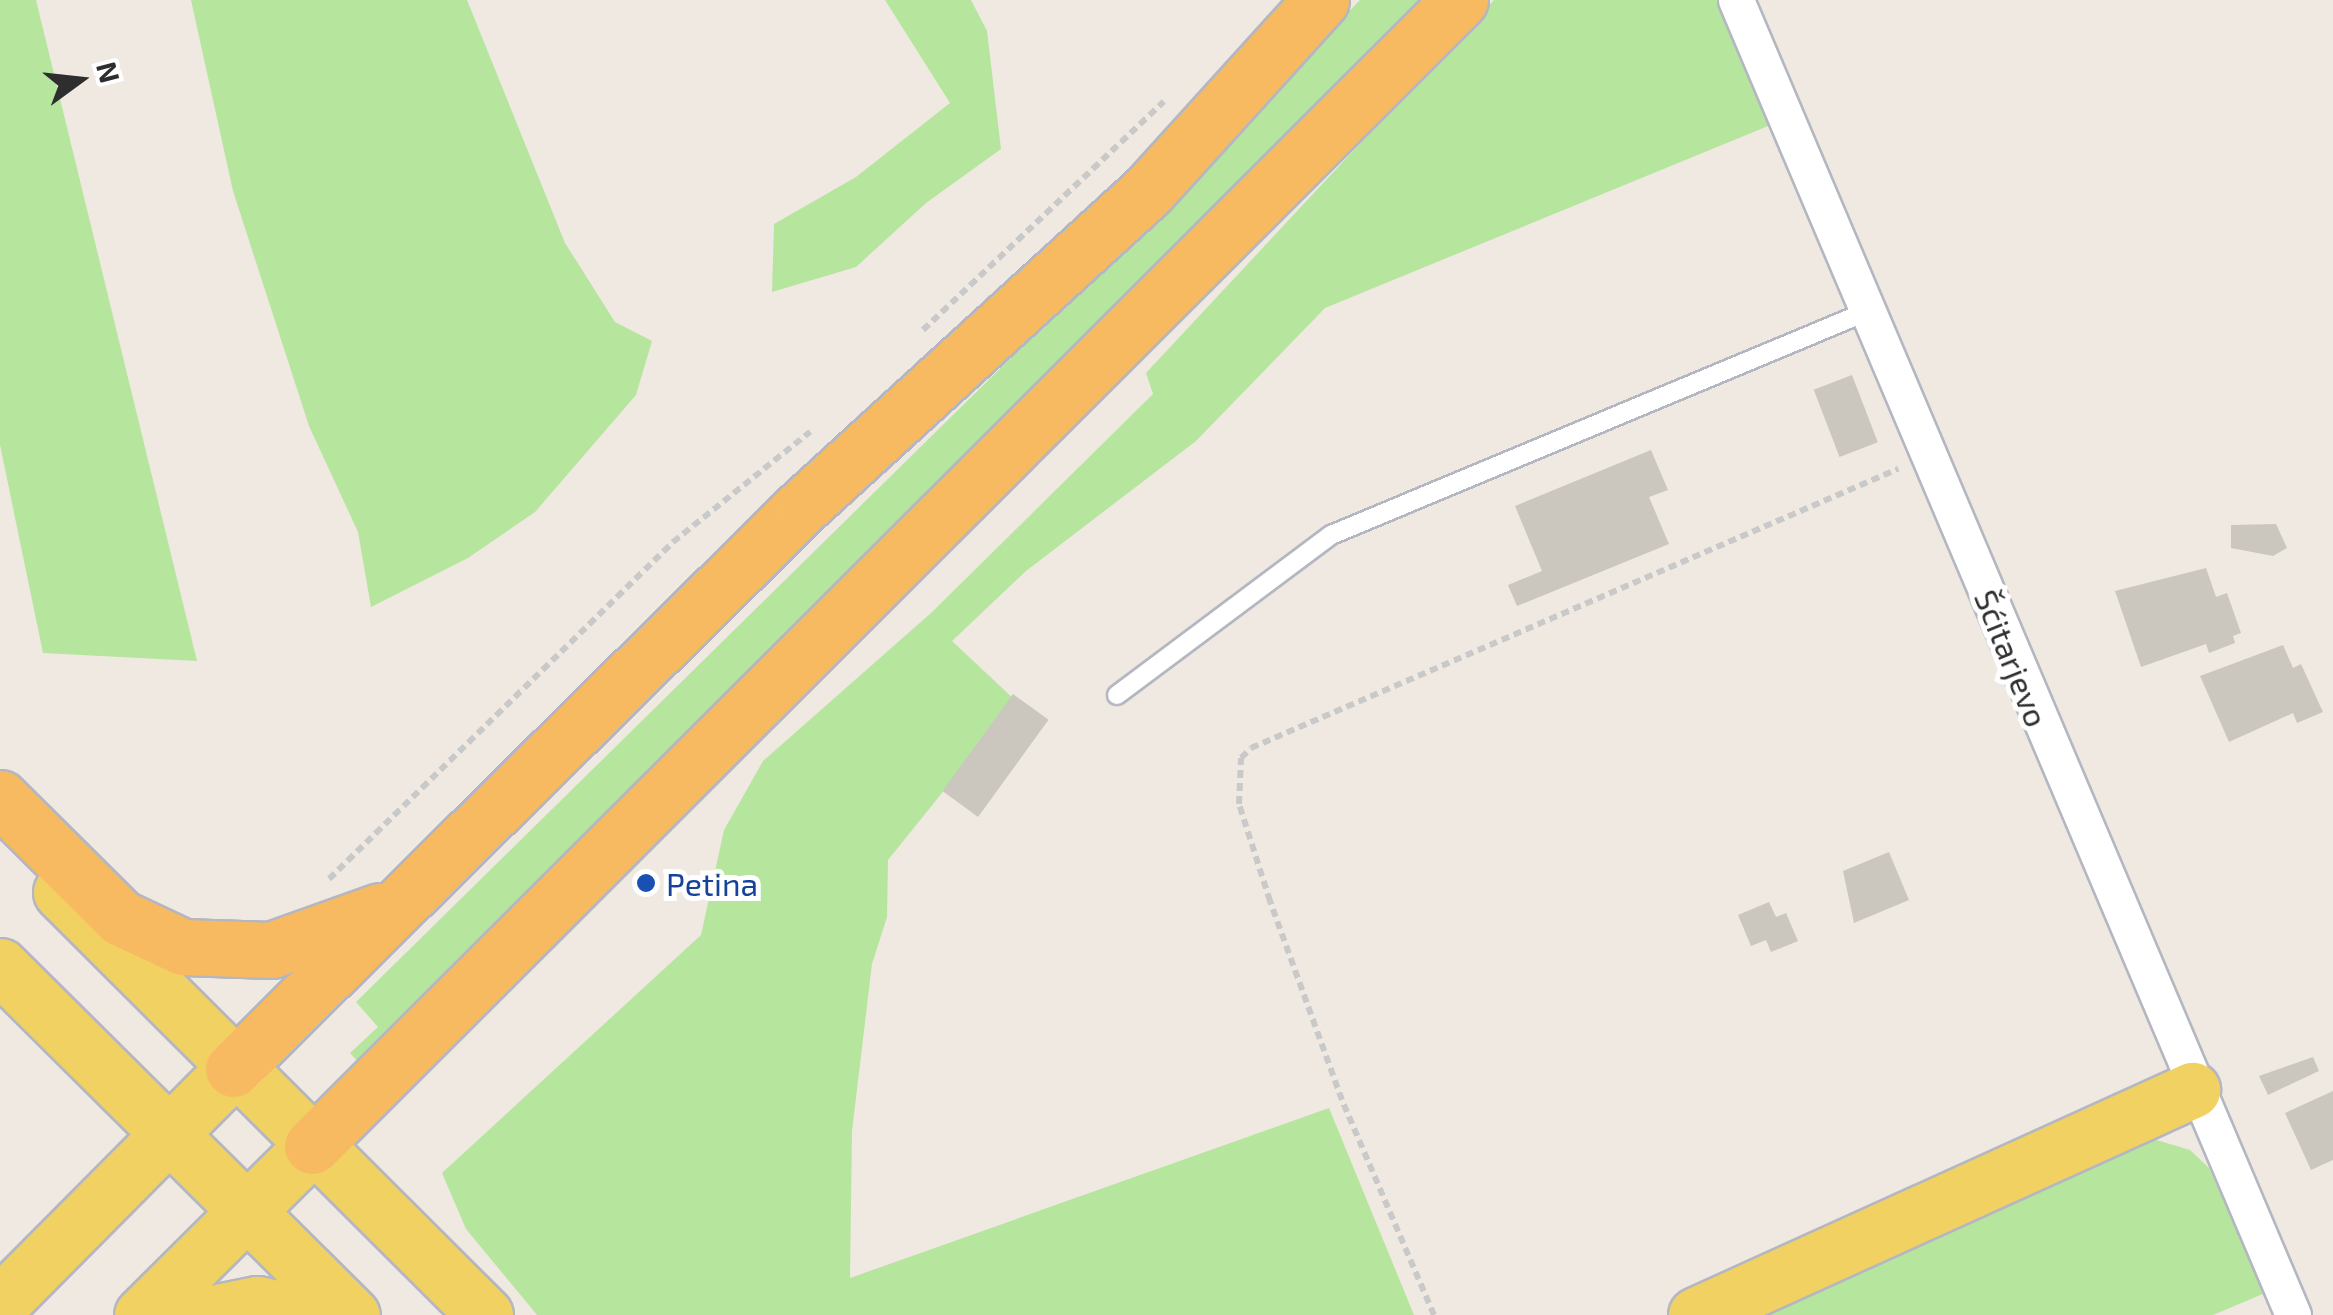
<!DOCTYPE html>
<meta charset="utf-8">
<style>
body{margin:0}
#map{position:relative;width:2333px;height:1315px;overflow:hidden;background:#efe9e1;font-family:"Exo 2",sans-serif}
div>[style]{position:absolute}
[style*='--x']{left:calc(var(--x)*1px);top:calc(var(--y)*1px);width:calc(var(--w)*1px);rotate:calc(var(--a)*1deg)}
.green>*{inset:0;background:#b6e59e}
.building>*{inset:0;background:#cbc7bf;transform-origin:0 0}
.path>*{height:6px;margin-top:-3px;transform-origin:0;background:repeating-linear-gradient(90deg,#c9c9c9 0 8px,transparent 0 13px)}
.roads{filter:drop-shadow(2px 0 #b4b7c1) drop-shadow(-2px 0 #b4b7c1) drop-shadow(0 2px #b4b7c1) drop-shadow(0 -2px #b4b7c1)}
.service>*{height:18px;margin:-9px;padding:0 9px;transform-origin:9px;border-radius:9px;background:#fff}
.minor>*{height:35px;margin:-17.5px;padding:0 17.5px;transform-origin:17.5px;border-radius:17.5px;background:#fff}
.primary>*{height:55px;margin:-27.5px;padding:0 27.5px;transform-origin:27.5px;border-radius:27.5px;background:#f2d163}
.trunk>*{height:55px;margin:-27.5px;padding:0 27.5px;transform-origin:27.5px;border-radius:27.5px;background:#f8ba60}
.dots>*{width:28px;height:28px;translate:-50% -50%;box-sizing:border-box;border:5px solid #fff;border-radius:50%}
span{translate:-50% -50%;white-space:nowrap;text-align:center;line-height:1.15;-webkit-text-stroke:10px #fff;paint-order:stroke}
.street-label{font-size:32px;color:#2e2e2e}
.transit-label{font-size:32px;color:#164399}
.left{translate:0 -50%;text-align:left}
.north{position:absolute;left:30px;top:30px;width:100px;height:100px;-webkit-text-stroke:8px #fff;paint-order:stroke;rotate:75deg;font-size:28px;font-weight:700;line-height:40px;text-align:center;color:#2e2e2e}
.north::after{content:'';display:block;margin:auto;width:35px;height:45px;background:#2e2e2e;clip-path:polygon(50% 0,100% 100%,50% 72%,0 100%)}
</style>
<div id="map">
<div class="green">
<i style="clip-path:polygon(0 0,36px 0,197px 661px,43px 653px,0 445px)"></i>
<i style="clip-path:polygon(191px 0,467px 0,565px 243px,615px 322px,652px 341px,636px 395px,535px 512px,468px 558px,371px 607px,358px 532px,309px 426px,233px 191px)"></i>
<i style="clip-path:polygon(885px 0,971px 0,987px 31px,1001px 149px,926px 203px,856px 267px,772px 292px,774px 224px,856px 177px,950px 103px)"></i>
<i style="clip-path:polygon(1360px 0,1421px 0,361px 1065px,350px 1053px,378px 1027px,356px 1002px,1015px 354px)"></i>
<i style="clip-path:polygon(1494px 0,1719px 0,1773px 124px,1325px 308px,1196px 441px,1026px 571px,952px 641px,1016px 701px,888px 860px,887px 917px,872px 964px,852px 1131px,850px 1278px,1329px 1108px,1414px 1315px,537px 1315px,466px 1229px,442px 1173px,701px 935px,724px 830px,763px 761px,931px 613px,1153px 394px,1146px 373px)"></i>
<i style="clip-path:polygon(2153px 1139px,2190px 1150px,2209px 1168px,2265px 1293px,2213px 1315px,1731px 1315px,2128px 1143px)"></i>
</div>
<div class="building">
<i style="left:1852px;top:375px;width:72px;height:41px;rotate:69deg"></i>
<i style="clip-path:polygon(1651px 450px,1668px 490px,1649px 497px,1669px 544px,1517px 606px,1508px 585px,1542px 571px,1515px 506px)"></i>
<i style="clip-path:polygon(2276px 524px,2287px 548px,2273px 556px,2231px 548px,2231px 525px)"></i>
<i style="clip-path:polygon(2206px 568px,2216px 597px,2227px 593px,2241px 633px,2233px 636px,2235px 643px,2209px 653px,2206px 644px,2141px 667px,2115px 591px)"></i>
<i style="clip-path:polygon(2283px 645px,2293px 668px,2301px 664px,2323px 712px,2297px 723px,2293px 713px,2229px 742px,2200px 676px)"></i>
<i style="left:1013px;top:694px;width:44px;height:120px;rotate:36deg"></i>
<i style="clip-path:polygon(1889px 852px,1909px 900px,1854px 923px,1843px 871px)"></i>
<i style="clip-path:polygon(1769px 902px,1776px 917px,1786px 913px,1798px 941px,1771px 952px,1766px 940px,1751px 946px,1738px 915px)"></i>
<i style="clip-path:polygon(2313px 1057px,2319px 1071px,2268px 1095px,2259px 1076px)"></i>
<i style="clip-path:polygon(2333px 1091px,2333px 1160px,2311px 1170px,2285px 1113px)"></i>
</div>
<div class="path">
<i style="--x:923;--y:330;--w:332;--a:-43.5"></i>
<i style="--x:329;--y:879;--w:482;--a:-44.4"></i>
<i style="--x:673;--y:542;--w:176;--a:-38.8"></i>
<i style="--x:1434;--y:1315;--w:234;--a:-113.2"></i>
<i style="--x:1342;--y:1100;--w:212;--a:-109.9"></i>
<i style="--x:1270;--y:901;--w:102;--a:-107.7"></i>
<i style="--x:1239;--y:804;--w:46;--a:-87.5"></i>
<i style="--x:1241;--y:758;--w:14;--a:-45"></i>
<i style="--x:1251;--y:748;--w:705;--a:-23.33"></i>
</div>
<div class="roads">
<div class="service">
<i style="--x:1117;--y:695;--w:267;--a:-36.8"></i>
<i style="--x:1331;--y:535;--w:582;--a:-22.64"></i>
</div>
<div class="minor">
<i style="--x:1736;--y:0;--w:1428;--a:67.04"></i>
</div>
<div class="primary">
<i style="--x:61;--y:892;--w:599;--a:44.93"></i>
<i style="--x:0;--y:966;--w:496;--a:44.8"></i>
<i style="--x:0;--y:1304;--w:331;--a:-45.2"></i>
<i style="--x:142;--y:1315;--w:240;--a:-44.8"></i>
<i style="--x:203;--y:1315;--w:55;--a:-11.5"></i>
<i style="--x:257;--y:1304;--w:54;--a:11.7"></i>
<i style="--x:1696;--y:1315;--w:545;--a:-24.4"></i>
</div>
<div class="trunk">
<i style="--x:0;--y:798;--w:170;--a:44.8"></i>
<i style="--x:121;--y:918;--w:68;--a:25.1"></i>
<i style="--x:183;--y:947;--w:88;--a:2"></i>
<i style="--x:271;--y:950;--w:116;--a:-19.7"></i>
<i style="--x:233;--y:1069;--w:803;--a:-44.65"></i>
<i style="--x:804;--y:505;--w:464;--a:-42.4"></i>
<i style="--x:1147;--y:192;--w:259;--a:-47.8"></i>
<i style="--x:312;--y:1146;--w:1622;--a:-44.95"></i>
</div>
</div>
<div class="dots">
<i style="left:646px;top:883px;background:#1a4fb4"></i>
</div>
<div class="street-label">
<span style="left:2012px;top:658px;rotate:68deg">Šćitarjevo</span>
</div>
<div class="transit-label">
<span class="left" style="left:666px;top:883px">Petina</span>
</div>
<div class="north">N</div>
</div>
